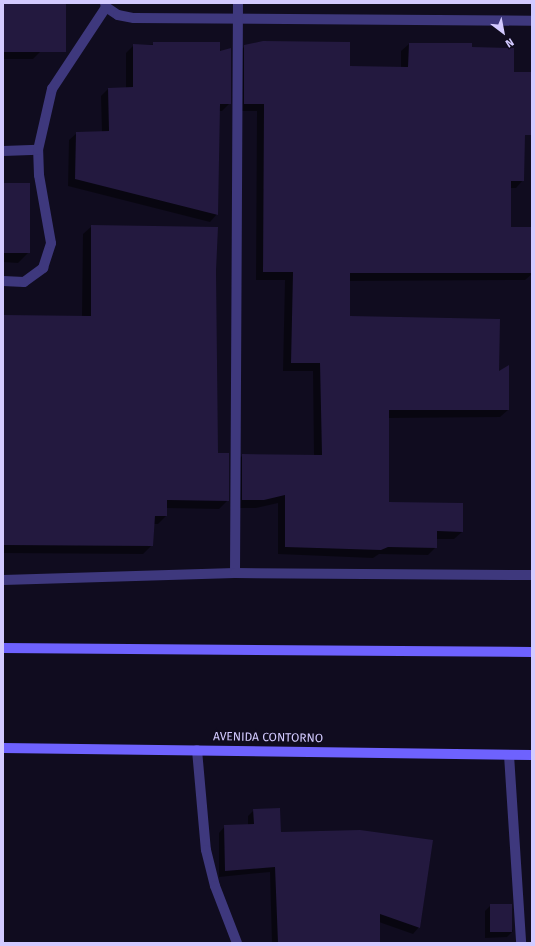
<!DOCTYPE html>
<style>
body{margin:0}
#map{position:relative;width:535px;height:946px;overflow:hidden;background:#100c1f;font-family:"Fira Sans",sans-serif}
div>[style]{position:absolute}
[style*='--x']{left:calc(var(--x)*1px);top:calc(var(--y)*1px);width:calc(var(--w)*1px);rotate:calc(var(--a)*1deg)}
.shadow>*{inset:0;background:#0007}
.building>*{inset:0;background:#23193f;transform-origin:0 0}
.lane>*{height:10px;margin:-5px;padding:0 5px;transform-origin:5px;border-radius:5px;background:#3e387d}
.street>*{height:10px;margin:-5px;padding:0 5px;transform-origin:5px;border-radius:5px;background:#3e387d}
.secondary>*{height:10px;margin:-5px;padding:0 5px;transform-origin:5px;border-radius:5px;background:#6e62fe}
span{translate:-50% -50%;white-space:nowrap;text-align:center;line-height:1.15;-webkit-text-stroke:3px #100c1f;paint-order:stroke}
.street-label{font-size:12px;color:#d3caff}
.frame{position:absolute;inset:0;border:4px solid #d3caff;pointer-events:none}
.north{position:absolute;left:483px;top:12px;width:40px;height:40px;-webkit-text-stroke:3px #100c1f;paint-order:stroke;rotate:148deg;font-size:11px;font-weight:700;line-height:16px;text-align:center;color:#d3caff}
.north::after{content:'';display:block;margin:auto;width:14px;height:18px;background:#d3caff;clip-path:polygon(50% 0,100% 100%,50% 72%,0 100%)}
</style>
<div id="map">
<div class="shadow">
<i style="clip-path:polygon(3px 3px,41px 3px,40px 52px,33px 59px,3px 59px)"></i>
<i style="clip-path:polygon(181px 3px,264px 3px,255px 4px)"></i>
<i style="clip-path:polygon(399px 3px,465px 3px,464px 4px)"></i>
<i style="clip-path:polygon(219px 43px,230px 103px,222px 111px,219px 111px,217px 214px,210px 222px,68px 186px,69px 140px,77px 133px,102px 132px,101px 96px,109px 88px,126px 88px,126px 53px,134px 45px)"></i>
<i style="clip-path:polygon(409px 44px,471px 44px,471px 48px,512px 73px,523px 180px,516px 188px,510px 188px,510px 228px,532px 228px,532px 274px,525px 280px,349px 281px,349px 317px,498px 373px,508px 410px,500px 417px,388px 418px,388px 503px,462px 532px,454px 539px,436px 539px,436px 547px,428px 555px,379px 554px,373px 558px,278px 554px,278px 503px,256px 508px,234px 508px,235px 463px,243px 455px,314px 456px,313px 371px,283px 371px,285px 280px,256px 280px,257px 111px,237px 111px,237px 54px,245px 46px,349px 67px,401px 67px,401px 51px)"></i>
<i style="clip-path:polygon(3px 183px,28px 253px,18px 263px,3px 262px)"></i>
<i style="clip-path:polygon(92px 226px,215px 271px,217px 454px,228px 500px,219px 509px,166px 508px,166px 516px,158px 524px,153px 524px,152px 545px,143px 554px,3px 553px,3px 316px,82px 316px,83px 234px)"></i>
<i style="clip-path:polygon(254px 810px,280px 833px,419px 927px,413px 934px,379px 922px,379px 943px,272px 943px,270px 872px,219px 877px,219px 833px,225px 826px,248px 825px,248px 816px)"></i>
<i style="clip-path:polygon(491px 905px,513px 931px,507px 937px,485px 938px,485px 911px)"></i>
</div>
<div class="building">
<i style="left:3px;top:3px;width:63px;height:49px"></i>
<i style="clip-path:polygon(263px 41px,350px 42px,350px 66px,408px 67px,409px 43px,472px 43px,472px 47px,514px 48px,514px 72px,532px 72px,532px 135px,525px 135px,524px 181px,511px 181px,511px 227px,532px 227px,532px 273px,350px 273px,350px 316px,500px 319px,499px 371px,509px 365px,509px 410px,389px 410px,389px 502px,463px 503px,463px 532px,437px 531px,437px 548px,388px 547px,381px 550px,285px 547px,285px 495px,264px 500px,242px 500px,242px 454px,322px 455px,320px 363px,291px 363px,293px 272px,263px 272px,264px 104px,244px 104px,244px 45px)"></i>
<i style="clip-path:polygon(153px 42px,220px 42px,220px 51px,231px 48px,231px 104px,220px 104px,218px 215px,75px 179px,76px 132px,109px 131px,108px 88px,133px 87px,133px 44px,153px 45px)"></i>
<i style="left:3px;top:183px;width:27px;height:70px"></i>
<i style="clip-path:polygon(91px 225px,218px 227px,216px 271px,218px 453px,229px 453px,229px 501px,167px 500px,167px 516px,155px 516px,153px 546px,3px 545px,3px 315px,91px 316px)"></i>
<i style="clip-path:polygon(280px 808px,281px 832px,360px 830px,433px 840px,420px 928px,380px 914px,380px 943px,278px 943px,275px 867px,225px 871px,224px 825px,254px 824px,253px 809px)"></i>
<i style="left:490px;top:904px;width:22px;height:28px"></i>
</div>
<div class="lane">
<i style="--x:197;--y:750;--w:100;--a:84.9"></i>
<i style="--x:206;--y:850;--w:37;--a:76"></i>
<i style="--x:215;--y:886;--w:61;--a:68.9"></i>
<i style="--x:509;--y:755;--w:188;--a:86.3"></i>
</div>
<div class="street">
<i style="--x:105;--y:3;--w:4;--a:76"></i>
<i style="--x:106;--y:7;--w:14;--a:34"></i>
<i style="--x:118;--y:15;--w:16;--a:11"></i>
<i style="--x:134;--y:18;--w:398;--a:0.4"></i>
<i style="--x:3;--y:151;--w:35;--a:-2"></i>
<i style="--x:3;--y:281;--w:21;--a:3"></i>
<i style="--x:24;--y:282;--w:24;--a:-36"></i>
<i style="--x:43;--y:268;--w:26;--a:-72"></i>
<i style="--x:51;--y:243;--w:69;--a:-100"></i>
<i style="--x:39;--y:175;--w:25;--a:-92"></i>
<i style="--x:38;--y:150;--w:63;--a:-77.1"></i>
<i style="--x:52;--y:89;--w:98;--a:-56.6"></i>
<i style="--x:235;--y:573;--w:570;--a:-89.7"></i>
<i style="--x:3;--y:580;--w:232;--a:-1.7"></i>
<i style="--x:235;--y:573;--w:297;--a:0.4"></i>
</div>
<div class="secondary">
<i style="--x:3;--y:648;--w:529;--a:0.43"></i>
<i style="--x:3;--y:748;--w:529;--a:0.76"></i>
</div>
<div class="street-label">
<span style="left:268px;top:738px;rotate:1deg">AVENIDA CONTORNO</span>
</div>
<div class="frame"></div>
<div class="north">N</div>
</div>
